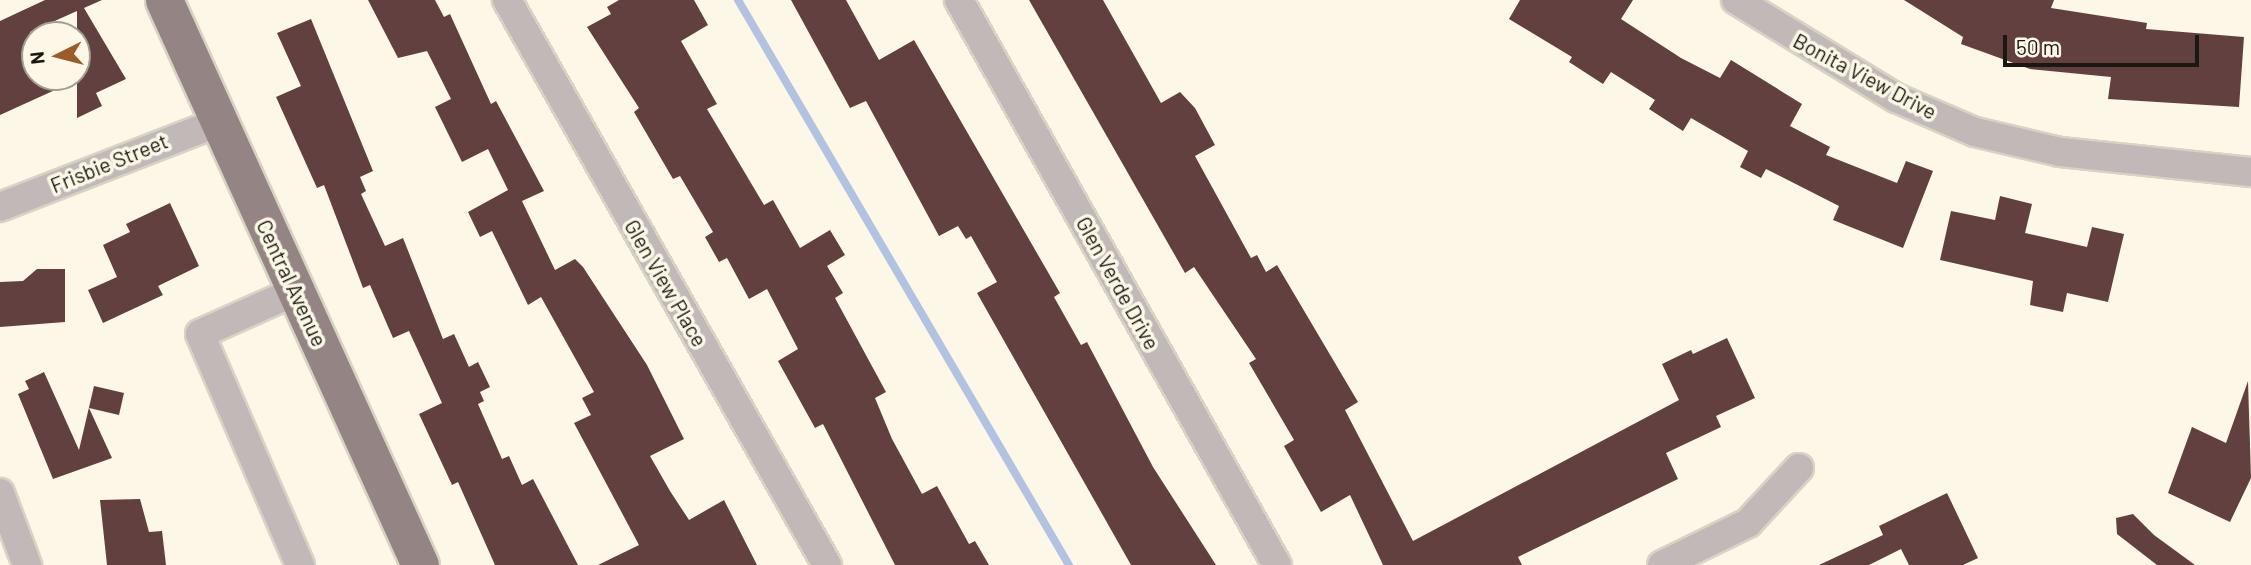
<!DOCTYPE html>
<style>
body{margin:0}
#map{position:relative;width:2251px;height:565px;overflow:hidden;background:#fcf7e6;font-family:Barlow,sans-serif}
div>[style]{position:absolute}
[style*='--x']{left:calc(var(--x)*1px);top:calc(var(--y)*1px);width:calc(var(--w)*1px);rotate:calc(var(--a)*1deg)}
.stream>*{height:8px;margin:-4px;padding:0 4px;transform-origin:4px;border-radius:4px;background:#b2c3e2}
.building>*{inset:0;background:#61403f}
.roads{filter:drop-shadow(2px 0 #d8d3c4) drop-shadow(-2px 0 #d8d3c4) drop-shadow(0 2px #d8d3c4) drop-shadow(0 -2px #d8d3c4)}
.minor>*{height:28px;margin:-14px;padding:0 14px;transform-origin:14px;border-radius:14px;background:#c1b8b8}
.major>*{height:37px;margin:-18.5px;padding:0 18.5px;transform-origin:18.5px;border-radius:18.5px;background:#948483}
span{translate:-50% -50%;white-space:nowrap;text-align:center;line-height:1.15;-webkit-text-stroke:7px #fcf7e6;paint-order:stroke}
.street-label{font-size:21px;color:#1a1812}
.north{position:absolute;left:21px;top:21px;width:70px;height:70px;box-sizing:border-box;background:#fcf7e6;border:2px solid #a29e91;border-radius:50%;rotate:264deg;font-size:19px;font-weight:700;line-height:28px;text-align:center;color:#1a1812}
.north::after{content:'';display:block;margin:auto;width:24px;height:32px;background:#9e5b2a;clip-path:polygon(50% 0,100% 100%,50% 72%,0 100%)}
.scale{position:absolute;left:2003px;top:35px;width:196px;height:32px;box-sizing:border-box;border:4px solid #1a1812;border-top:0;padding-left:9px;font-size:21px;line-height:24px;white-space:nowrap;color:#1a1812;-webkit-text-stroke:5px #fcf7e6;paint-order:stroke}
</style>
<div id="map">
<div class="stream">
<i style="--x:738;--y:0;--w:655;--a:59.64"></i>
</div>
<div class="building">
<i style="clip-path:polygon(evenodd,45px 0,102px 0,84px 8px,126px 79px,96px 93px,102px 106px,77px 118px,77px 80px,0 115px,0 21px,45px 0,77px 11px,77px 77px,35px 77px,30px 32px,77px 11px)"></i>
<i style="clip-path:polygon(368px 0,435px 0,444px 17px,450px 14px,491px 104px,496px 101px,544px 191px,522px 201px,555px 270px,575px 259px,583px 267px,647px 365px,684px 439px,650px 456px,670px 491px,689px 520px,724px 500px,757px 565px,598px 565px,639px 545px,574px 423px,591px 415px,582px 398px,594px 392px,541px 297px,528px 305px,492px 231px,480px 237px,468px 212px,508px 190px,488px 149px,462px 162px,435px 107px,451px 99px,427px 51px,398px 58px)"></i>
<i style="clip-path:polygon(619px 0,694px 0,708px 25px,681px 41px,717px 104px,707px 109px,764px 205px,773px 200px,800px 248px,830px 230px,845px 255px,827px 266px,843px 293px,835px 298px,886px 392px,875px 398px,892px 439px,922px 494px,937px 486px,969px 544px,975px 541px,989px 565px,895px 565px,823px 424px,815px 428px,778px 361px,798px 349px,767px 289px,749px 299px,727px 258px,719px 262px,705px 237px,713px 232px,680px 176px,673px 179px,634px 112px,639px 108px,587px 27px,611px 14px,607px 7px)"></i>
<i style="clip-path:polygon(791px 0,846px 0,879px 60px,914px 40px,1060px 293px,1054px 297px,1081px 345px,1087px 342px,1153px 467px,1216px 565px,1131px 565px,977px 293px,997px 282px,971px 236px,966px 239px,958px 226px,939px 236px,866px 101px,850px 108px)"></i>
<i style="clip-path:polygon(1029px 0,1103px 0,1161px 103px,1180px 92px,1195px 108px,1215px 145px,1195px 156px,1251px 258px,1257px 255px,1266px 272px,1277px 265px,1358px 402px,1345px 410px,1413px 541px,1679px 400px,1662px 364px,1691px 350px,1693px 354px,1727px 338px,1755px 398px,1716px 416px,1721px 427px,1666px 453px,1678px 479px,1518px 557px,1522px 565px,1383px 565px,1350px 495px,1321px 512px,1284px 446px,1294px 440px,1249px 363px,1256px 359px,1194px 267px,1185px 273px)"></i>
<i style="clip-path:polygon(1520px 0,1633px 0,1621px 19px,1681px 58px,1720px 78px,1731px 60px,1802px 104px,1790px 126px,1830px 147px,1826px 155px,1897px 183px,1906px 161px,1933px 171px,1903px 248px,1833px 220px,1839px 206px,1766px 169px,1761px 178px,1740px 167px,1748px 151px,1691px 118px,1683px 131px,1649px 109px,1655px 100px,1611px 72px,1603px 84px,1569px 62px,1572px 57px,1509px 19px)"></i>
<i style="clip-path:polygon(1904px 0,2054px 0,2051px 8px,2147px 23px,2146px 29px,2244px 37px,2239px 107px,2108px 99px,2111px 77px,2030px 69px,1961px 44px,1963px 37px)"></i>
<i style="clip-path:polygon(311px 19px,373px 171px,360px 177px,366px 191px,361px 194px,385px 246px,403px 238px,443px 339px,454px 334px,469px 367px,478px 362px,490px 387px,480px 392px,484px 401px,478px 404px,502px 459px,509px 456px,522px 485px,533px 479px,578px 565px,495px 565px,458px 482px,452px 485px,419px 414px,442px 403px,409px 331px,393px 338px,370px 285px,363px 288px,324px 185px,317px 188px,276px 97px,301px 86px,277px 33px)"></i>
<i style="clip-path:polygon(2000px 196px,2032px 204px,2025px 233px,2087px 247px,2092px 227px,2124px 234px,2108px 302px,2067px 293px,2063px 312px,2030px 305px,2033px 281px,1940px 260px,1951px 211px,1995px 220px)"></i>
<i style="clip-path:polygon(170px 203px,199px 266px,158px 286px,163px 295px,103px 323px,88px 290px,117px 277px,103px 245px,130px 232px,126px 224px)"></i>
<i style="clip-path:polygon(37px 269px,65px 269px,65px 322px,0 327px,0 282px,23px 281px)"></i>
<i style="clip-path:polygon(44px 372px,79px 450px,94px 386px,124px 393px,119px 415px,89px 408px,112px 458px,53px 479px,18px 394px,29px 389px,25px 381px)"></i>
<i style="clip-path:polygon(2248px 381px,2251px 478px,2230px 522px,2168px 493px,2192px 427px,2226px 443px)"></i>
<i style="clip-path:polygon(1947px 493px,1978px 558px,1963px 565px,1909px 565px,1901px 549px,1869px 565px,1819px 565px,1883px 535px,1879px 526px)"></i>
<i style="clip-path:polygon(140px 499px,149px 532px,162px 531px,166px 565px,107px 565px,100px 500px)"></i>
<i style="clip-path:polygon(2133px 514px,2154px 535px,2195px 565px,2157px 565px,2117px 534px,2116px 518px)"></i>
</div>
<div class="roads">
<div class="minor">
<i style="--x:507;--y:0;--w:649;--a:60.47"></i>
<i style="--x:959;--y:0;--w:648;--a:60.63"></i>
<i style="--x:1736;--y:0;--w:188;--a:31.5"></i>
<i style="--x:1896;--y:98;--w:86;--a:23.3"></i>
<i style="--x:1975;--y:132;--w:87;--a:13.2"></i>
<i style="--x:2060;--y:152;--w:192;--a:6"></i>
<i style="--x:0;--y:207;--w:235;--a:-21.2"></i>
<i style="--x:296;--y:291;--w:105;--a:155.9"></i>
<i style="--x:200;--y:334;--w:252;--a:66.6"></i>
<i style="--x:0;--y:493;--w:77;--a:69.4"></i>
<i style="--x:1662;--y:565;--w:96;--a:-26"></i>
<i style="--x:1748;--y:523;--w:75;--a:-47.2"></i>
</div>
<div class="major">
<i style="--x:164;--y:0;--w:620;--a:65.62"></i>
</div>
</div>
<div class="street-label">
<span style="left:1865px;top:76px;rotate:28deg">Bonita View Drive</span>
<span style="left:109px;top:163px;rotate:-22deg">Frisbie Street</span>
<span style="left:292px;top:283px;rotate:65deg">Central Avenue</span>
<span style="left:666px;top:283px;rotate:60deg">Glen View Place</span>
<span style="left:1118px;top:283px;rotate:61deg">Glen Verde Drive</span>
</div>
<div class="north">N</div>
<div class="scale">50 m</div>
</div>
